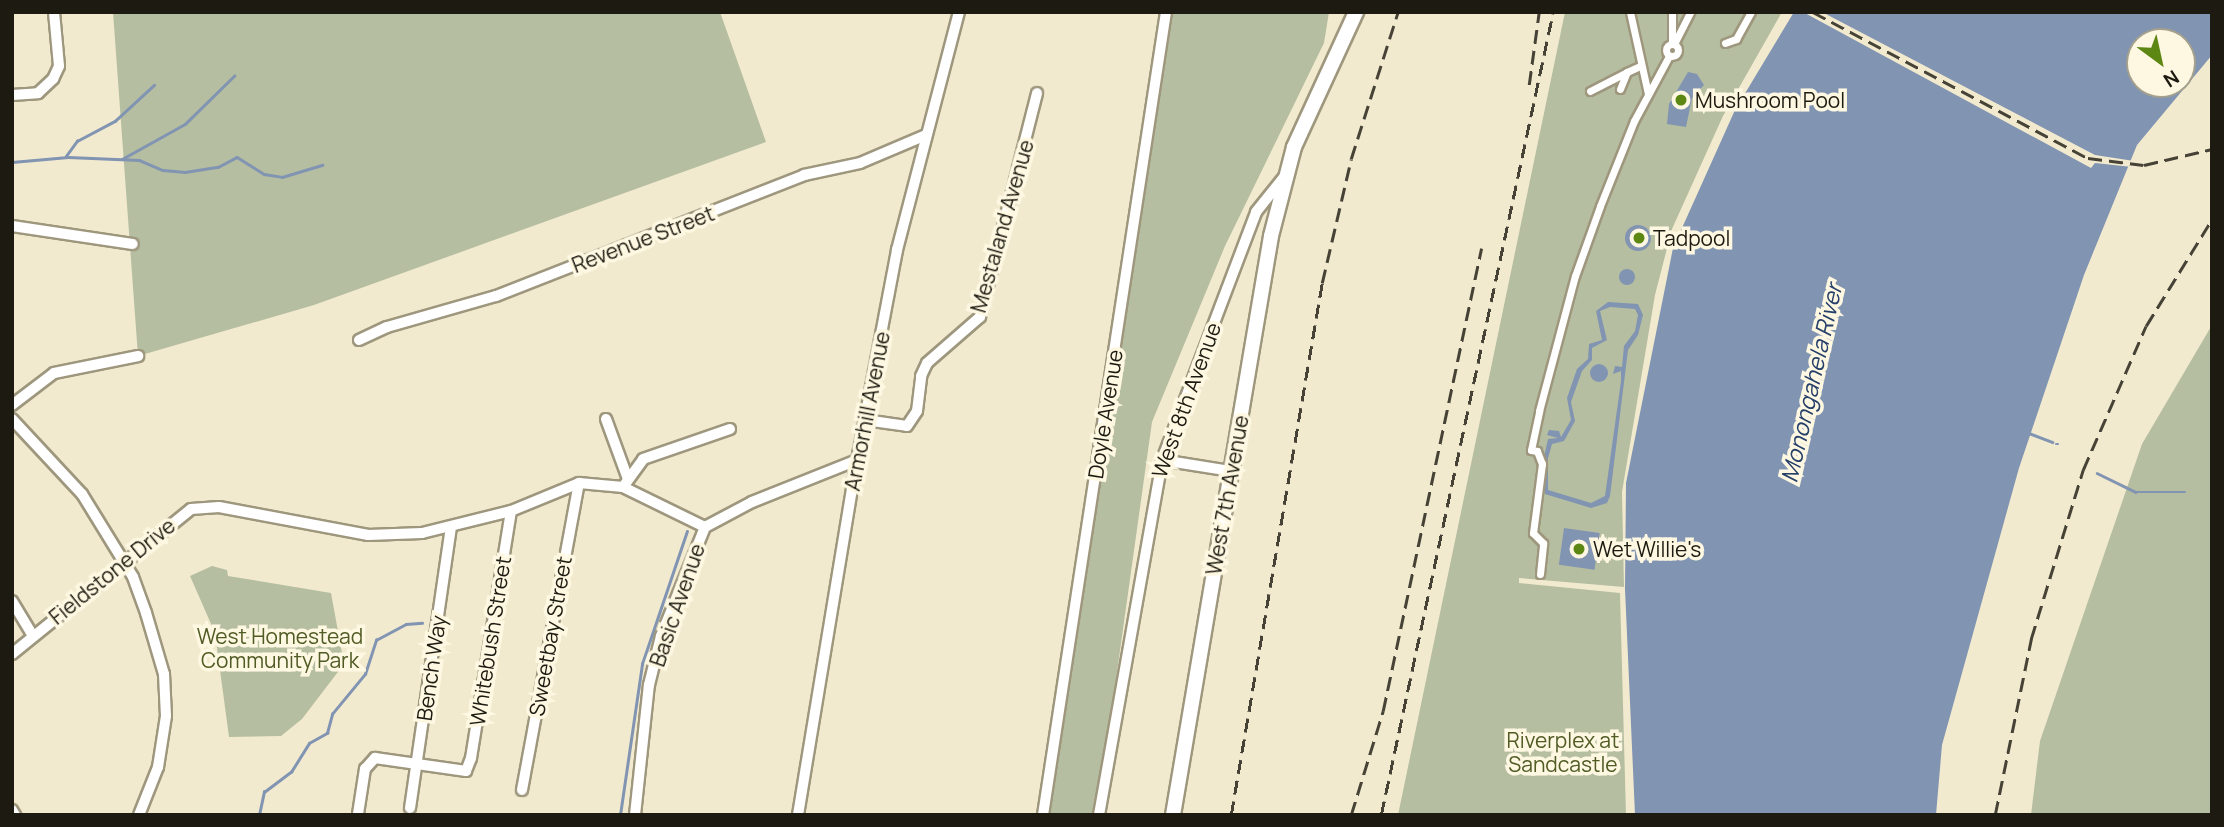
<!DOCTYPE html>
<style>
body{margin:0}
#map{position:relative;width:2224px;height:827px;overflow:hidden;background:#f2eacf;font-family:Manrope,sans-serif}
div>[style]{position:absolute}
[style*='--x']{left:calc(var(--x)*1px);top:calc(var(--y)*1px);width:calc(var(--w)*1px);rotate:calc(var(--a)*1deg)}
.green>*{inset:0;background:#b6bea1}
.water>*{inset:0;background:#8194b2;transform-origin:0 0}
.round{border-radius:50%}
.pier>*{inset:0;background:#f2eacf}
.stream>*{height:2.5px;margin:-1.25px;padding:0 1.25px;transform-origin:1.25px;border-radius:1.25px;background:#8194b2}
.roads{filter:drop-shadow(2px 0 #9e977e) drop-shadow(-2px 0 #9e977e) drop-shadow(0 2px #9e977e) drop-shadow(0 -2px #9e977e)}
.pedestrian>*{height:7px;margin:-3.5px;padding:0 3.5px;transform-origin:3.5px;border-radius:3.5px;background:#fff}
.pedestrian>.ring{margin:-3.5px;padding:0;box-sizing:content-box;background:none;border:7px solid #fff;border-radius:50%}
.minor>*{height:10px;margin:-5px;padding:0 5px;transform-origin:5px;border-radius:5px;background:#fff}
.primary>*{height:14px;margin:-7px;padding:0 7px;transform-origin:7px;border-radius:7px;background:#fff}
.rail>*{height:2.5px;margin-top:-1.25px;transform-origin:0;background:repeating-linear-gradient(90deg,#464336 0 14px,transparent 0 21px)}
.dots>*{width:19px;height:19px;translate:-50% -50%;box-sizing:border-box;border:4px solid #fef8e2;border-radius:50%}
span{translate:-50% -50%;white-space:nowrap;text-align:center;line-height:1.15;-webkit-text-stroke:7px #fef8e2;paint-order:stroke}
.poi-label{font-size:21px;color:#1d1b11}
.left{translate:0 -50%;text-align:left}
.street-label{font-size:21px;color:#1d1b11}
.park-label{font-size:21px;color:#515b25}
.water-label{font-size:23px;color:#26406a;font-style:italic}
.frame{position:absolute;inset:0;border:14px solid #1d1b11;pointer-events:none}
.north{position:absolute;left:2126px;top:28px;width:70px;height:70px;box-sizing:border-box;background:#fef8e2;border:2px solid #a4a08e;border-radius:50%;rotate:147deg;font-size:19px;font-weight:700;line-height:28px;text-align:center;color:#1d1b11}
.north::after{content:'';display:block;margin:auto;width:24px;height:32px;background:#5d8713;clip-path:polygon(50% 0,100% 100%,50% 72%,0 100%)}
</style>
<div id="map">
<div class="green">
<i style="clip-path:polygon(113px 12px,720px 12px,766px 142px,314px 305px,138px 356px)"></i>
<i style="clip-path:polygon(1166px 12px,1329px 12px,1324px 43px,1225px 246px,1152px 422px,1097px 815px,1043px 815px)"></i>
<i style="clip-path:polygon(1565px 12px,1782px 12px,1723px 116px,1672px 229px,1655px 295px,1622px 492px,1624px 587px,1519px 578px,1519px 583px,1620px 593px,1626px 815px,1398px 815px)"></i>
<i style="clip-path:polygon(2212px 325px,2212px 815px,2031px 815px,2040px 741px,2142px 444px)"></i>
<i style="clip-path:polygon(212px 566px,227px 570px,228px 576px,331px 593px,344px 664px,302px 719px,281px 736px,229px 737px,215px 633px,190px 576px)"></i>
</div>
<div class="water">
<i style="clip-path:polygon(evenodd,1794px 12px,2212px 12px,2212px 55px,2137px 145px,2084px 275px,2019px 468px,1942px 745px,1936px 815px,1635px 815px,1625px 589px,1626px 483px,1673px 248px,1735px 110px,1794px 12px,2140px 42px,2182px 42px,2182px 84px,2140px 84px,2140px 42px)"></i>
<i style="clip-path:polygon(1688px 72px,1697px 74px,1704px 85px,1692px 98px,1686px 127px,1667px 124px,1669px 104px)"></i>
<i class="round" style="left:1625px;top:225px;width:26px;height:26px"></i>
<i class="round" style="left:1619px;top:269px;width:16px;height:16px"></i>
<i style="clip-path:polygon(evenodd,1608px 302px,1638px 304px,1643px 315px,1638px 335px,1628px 350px,1610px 496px,1607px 503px,1591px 508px,1545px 494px,1544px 457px,1548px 439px,1558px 438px,1547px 435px,1549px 430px,1559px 431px,1561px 437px,1571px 420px,1567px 398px,1577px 369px,1588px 359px,1589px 344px,1602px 340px,1596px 311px,1608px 302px,1610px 307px,1635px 309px,1638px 315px,1635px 331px,1624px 346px,1622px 367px,1615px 366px,1613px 374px,1621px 371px,1621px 381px,1605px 496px,1591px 503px,1548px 490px,1548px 458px,1552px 444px,1564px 441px,1575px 421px,1571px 402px,1582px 371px,1592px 360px,1592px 348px,1607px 340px,1600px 311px,1610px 307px)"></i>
<i class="round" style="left:1590px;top:364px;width:18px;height:18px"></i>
<i style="left:1564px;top:528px;width:36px;height:37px;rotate:8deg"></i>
</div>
<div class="pier">
<i style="clip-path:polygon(1803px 12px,1822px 12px,2095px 155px,2134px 161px,2132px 167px,2095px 163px,2091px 168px)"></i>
</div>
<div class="stream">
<i style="--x:66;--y:156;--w:19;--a:-54"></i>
<i style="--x:77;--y:141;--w:43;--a:-27.8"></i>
<i style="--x:115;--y:121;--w:53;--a:-42.7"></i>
<i style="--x:122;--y:159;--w:72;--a:-29.1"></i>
<i style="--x:185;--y:124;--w:69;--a:-44.4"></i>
<i style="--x:12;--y:162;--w:56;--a:-5.1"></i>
<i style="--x:68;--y:157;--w:71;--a:2.4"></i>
<i style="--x:139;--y:160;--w:26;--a:23"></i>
<i style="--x:163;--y:170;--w:22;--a:5"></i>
<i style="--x:185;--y:172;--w:33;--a:-9"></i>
<i style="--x:218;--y:167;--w:21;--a:-28"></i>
<i style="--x:237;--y:157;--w:32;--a:32"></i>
<i style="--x:264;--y:174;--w:18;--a:9"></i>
<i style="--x:282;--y:177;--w:42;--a:-16.7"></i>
<i style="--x:2029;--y:433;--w:25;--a:21"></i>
<i style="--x:2056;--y:444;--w:2;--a:0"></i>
<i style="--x:2097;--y:473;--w:43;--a:26"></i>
<i style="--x:2136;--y:492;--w:49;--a:0"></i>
<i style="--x:259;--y:815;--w:24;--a:-78"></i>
<i style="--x:264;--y:792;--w:34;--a:-37"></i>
<i style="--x:291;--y:772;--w:34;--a:-58"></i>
<i style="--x:309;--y:743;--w:21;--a:-29"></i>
<i style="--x:327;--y:733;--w:20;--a:-75"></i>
<i style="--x:332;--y:714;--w:52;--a:-50.5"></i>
<i style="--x:365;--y:674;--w:36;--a:-72"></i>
<i style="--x:376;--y:640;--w:34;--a:-28"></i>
<i style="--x:406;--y:624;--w:16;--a:-4"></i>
<i style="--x:620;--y:815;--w:153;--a:-81.7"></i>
<i style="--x:642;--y:664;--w:140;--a:-71.3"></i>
</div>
<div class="roads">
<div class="pedestrian">
<i style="--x:1630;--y:12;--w:84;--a:77.6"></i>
<i style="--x:1725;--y:43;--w:12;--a:-20"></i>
<i style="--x:1736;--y:39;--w:31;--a:-61"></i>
<i class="ring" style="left:1666px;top:44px;width:5px;height:5px"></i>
<i style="--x:1672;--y:44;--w:32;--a:-90"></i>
<i style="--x:1674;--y:44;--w:36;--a:-63"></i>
<i style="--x:1620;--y:89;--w:18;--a:-68"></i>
<i style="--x:1627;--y:72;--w:14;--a:-25"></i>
<i style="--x:1590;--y:91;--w:42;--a:-27.2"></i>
<i style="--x:1540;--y:574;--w:31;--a:-84"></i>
<i style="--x:1543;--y:543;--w:14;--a:-135"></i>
<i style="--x:1533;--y:533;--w:70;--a:-82.6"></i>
<i style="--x:1542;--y:464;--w:14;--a:-111"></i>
<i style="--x:1537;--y:451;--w:6;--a:-171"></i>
<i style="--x:1531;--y:450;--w:40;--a:-78"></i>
<i style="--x:1539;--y:411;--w:140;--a:-75.1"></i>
<i style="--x:1575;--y:276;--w:74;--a:-70.3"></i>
<i style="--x:1600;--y:206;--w:92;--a:-68.2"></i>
<i style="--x:1634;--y:121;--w:74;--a:-61.7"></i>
</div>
<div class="minor">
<i style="--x:12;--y:95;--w:26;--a:-4"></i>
<i style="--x:38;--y:93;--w:21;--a:-43"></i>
<i style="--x:53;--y:79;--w:14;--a:-65"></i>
<i style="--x:59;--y:66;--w:54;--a:-95.3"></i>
<i style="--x:12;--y:226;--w:122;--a:8.5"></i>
<i style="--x:359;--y:340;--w:31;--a:-25"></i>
<i style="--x:387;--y:327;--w:113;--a:-15.9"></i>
<i style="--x:496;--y:296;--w:331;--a:-21.4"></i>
<i style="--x:804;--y:175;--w:57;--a:-12.1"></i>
<i style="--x:860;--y:163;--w:72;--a:-23"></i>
<i style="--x:12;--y:405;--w:53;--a:-37.3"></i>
<i style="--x:54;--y:373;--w:86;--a:-11.4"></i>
<i style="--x:12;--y:419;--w:103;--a:47"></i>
<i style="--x:82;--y:494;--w:97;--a:58.4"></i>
<i style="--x:133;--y:577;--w:38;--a:70"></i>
<i style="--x:146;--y:613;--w:64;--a:73.6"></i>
<i style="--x:164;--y:674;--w:42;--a:87.3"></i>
<i style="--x:166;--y:716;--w:52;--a:98.9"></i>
<i style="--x:158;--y:767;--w:52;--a:111.6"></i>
<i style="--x:606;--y:419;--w:64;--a:69.9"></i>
<i style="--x:865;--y:420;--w:42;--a:8.1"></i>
<i style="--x:907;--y:426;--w:18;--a:-56"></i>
<i style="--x:917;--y:411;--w:35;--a:-83"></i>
<i style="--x:921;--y:376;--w:14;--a:-65"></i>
<i style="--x:927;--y:363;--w:70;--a:-41"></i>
<i style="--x:980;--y:317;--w:231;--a:-75.7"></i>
<i style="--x:1162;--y:460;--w:70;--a:9.1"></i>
<i style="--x:623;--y:487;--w:91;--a:26"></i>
<i style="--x:705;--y:527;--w:53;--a:-28"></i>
<i style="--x:752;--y:502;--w:113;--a:-21.8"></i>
<i style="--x:12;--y:601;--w:41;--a:59"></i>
<i style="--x:12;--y:654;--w:230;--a:-39"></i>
<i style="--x:191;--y:509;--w:28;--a:-4"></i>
<i style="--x:219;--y:507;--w:152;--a:10.6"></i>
<i style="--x:368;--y:535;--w:54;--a:-2.1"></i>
<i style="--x:422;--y:533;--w:92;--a:-13.9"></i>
<i style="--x:511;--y:511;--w:74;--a:-22.4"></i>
<i style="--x:579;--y:483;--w:44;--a:5.2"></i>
<i style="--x:623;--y:487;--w:34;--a:-54"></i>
<i style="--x:643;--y:459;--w:92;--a:-19"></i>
<i style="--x:522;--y:790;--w:312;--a:-79.5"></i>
<i style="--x:410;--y:808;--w:283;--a:-81.7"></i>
<i style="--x:12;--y:810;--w:6;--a:59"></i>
<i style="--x:358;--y:814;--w:46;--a:-81.2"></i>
<i style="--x:365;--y:769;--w:15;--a:-48"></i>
<i style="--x:375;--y:758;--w:92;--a:8.1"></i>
<i style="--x:466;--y:771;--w:14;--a:-69"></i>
<i style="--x:471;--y:758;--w:250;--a:-80.8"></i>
<i style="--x:635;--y:815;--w:131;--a:-83.9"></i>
<i style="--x:649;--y:685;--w:50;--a:-76.2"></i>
<i style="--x:661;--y:636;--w:118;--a:-68"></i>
<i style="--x:798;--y:815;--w:360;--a:-80.6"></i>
<i style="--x:857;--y:460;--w:214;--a:-79.2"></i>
<i style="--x:897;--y:250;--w:246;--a:-75.4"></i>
<i style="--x:1043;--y:815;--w:812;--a:-81.29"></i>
<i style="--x:1099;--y:815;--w:361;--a:-79.9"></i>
<i style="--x:1162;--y:460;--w:265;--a:-69.2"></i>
<i style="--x:1256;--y:212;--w:45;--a:-51.3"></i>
</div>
<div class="primary">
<i style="--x:1173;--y:815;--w:587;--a:-80.39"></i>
<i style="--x:1271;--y:236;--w:92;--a:-75.5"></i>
<i style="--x:1294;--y:147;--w:149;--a:-65.3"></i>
</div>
</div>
<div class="rail">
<i style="--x:1813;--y:12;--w:311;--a:28"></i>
<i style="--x:2088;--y:158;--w:56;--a:7.1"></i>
<i style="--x:2144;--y:165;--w:70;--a:-13.2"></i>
<i style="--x:1529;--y:85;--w:74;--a:-82.2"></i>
<i style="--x:1231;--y:815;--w:540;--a:-80.29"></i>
<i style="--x:1322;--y:283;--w:127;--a:-76.8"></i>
<i style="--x:1351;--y:159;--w:154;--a:-72.3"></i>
<i style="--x:1351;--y:815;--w:109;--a:-72.9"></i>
<i style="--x:1383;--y:711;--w:473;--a:-78"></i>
<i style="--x:1381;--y:815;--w:821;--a:-77.91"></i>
<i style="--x:1995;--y:815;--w:180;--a:-78.4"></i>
<i style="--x:2031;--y:639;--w:177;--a:-72.9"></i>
<i style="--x:2083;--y:470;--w:157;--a:-66.4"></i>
<i style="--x:2146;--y:326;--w:126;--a:-58.3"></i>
</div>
<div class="dots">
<i style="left:1681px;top:100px;background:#5d8713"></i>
<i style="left:1639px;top:238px;background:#5d8713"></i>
<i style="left:1579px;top:549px;background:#5d8713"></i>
</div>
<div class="poi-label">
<span class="left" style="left:1695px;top:100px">Mushroom Pool</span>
<span class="left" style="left:1653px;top:238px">Tadpool</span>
<span class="left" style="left:1593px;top:549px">Wet Willie's</span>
</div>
<div class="street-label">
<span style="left:1002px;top:226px;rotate:-74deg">Mestaland Avenue</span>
<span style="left:643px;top:239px;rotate:-21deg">Revenue Street</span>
<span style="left:1186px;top:400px;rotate:-70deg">West 8th Avenue</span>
<span style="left:867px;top:411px;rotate:-79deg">Armorhill Avenue</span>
<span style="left:1105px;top:414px;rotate:-81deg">Doyle Avenue</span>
<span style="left:1227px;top:495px;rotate:-80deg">West 7th Avenue</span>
<span style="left:112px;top:571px;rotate:-39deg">Fieldstone Drive</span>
<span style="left:677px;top:605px;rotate:-71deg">Basic Avenue</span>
<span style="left:550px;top:636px;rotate:-80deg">Sweetbay Street</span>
<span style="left:490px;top:641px;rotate:-81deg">Whitebush Street</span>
<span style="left:431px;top:668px;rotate:-82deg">Bench Way</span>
</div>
<div class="park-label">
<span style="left:280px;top:648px">West Homestead<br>Community Park</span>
<span style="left:1563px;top:752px">Riverplex at<br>Sandcastle</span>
</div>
<div class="water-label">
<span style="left:1811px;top:383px;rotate:-77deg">Monongahela River</span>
</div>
<div class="frame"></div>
<div class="north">N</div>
</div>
